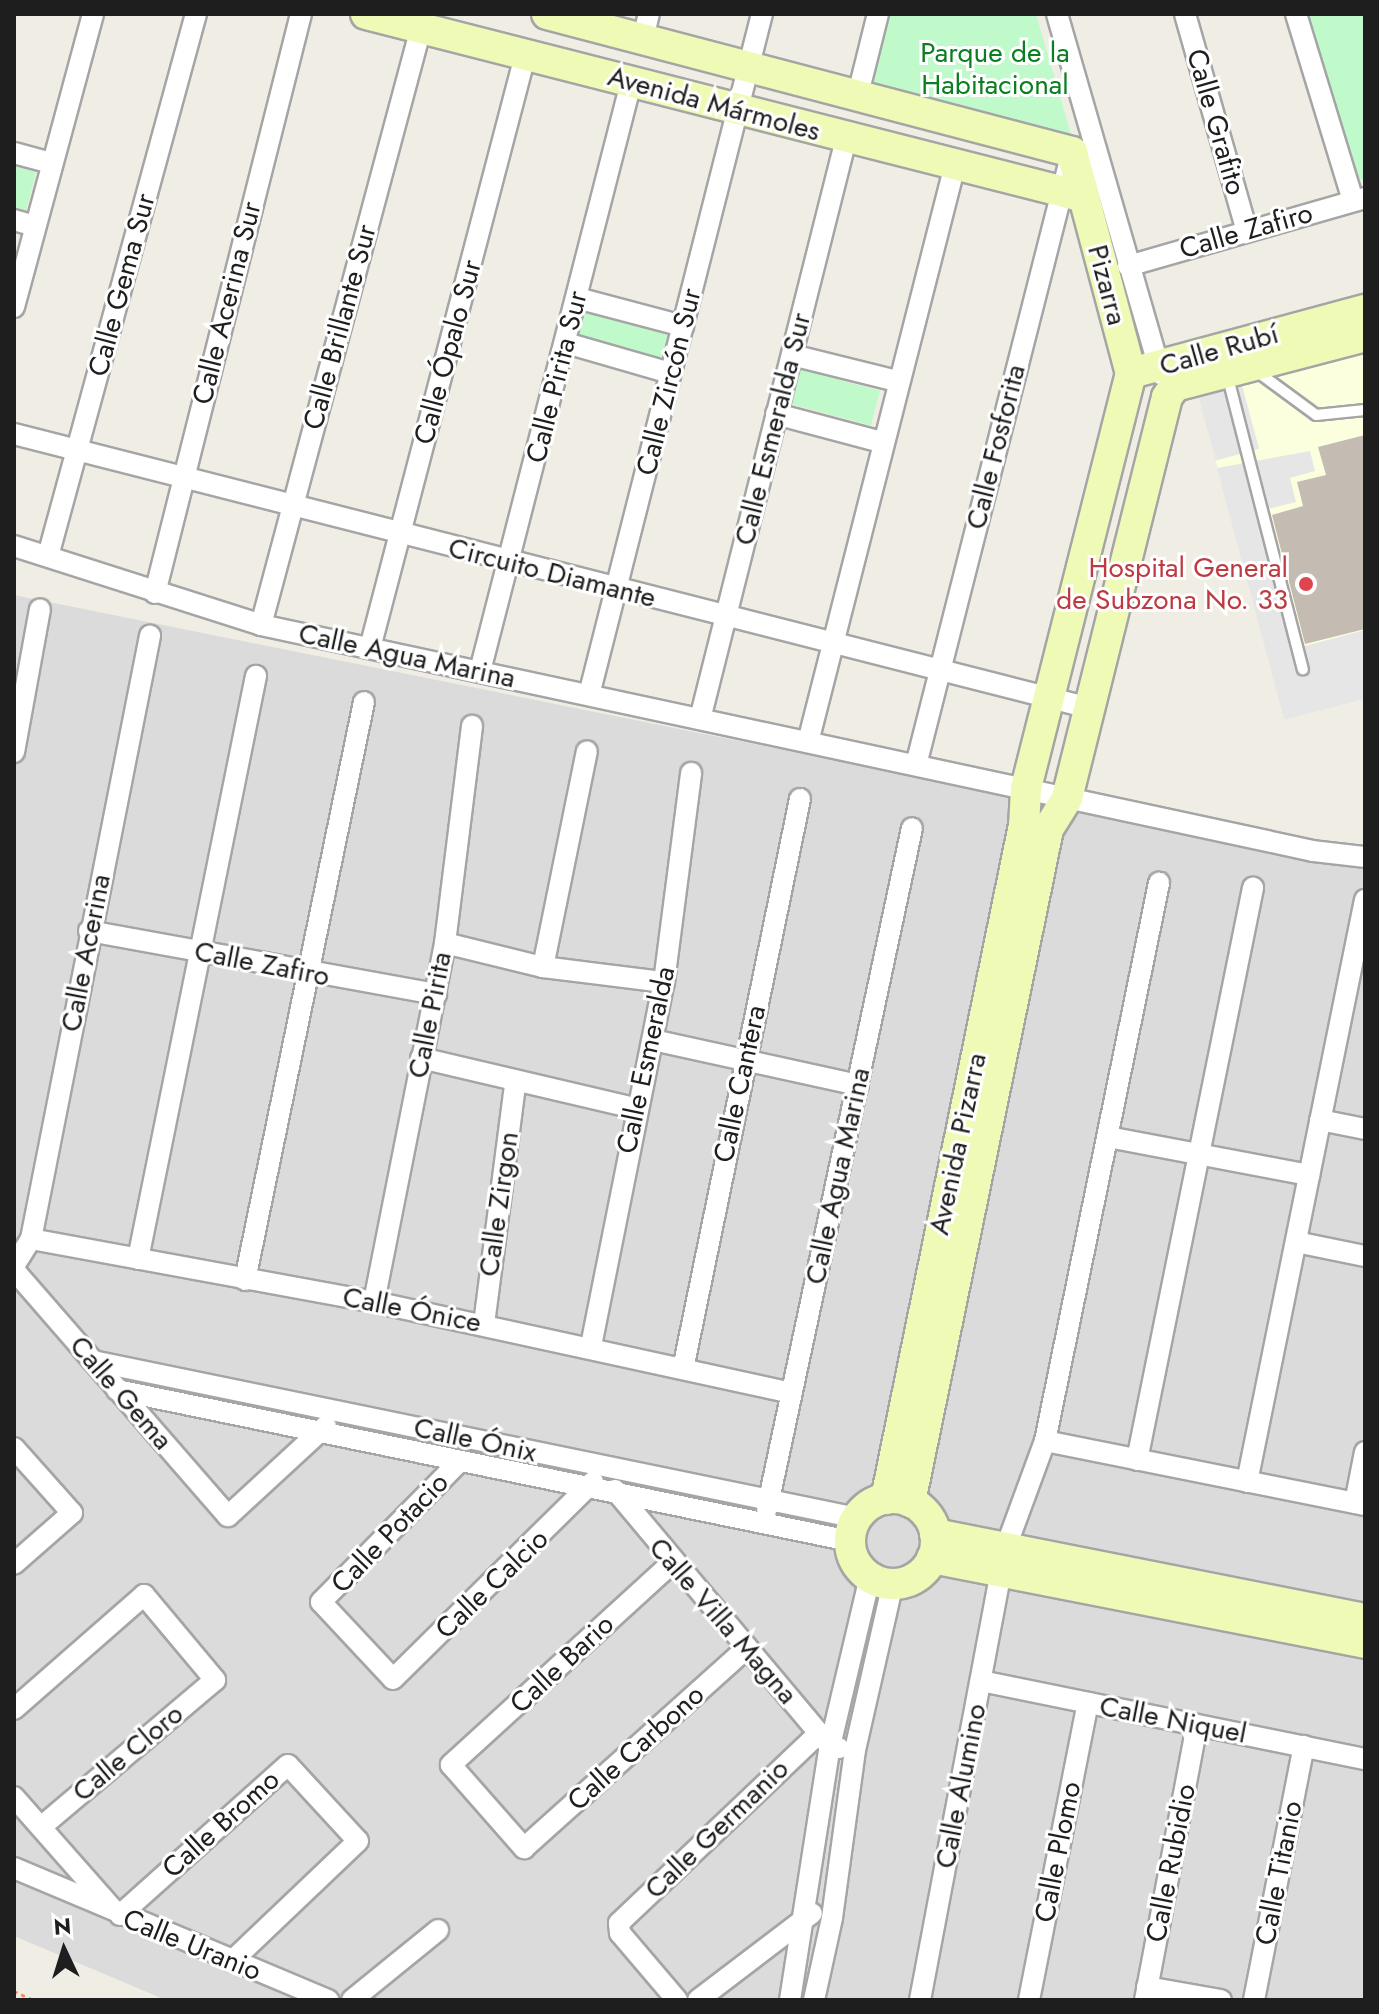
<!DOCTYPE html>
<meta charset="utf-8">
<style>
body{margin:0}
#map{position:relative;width:1379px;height:2014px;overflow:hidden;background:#efede4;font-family:Jost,sans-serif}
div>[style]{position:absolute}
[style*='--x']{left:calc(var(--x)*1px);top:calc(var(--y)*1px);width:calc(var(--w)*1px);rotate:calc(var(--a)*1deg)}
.residential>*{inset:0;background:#dcdbdb}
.education>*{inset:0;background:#fbffdd}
.park>*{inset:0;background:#c0facb;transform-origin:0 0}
.parking>*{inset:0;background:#e6e6e6;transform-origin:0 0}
.building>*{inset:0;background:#c4bcb3}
.path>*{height:3px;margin-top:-1.5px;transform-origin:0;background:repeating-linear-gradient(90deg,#fc8768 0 4px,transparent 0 8px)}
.roads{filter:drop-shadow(2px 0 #a5a5a5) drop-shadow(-2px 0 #a5a5a5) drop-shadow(0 2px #a5a5a5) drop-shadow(0 -2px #a5a5a5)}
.lane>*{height:10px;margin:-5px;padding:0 5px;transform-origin:5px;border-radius:5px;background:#fff}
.street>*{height:20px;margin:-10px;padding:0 10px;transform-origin:10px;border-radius:10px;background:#fff}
.secondary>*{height:30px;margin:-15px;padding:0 15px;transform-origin:15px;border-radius:15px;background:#effab7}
.secondary>.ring{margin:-15px;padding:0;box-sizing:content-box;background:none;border:30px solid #effab7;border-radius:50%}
.dots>*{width:22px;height:22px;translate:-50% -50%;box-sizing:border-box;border:4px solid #fff;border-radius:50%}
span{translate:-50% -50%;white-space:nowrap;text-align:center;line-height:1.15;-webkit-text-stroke:6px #fff;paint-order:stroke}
.park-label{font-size:28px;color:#0a7e20}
.street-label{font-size:28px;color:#1e1e1e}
.health-label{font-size:28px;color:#be3a42}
.right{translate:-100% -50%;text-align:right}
.frame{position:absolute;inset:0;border:16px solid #1e1e1e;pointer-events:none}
.north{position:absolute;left:24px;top:1910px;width:80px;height:80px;-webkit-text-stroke:6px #fff;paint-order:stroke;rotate:356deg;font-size:22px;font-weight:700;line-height:32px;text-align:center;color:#1e1e1e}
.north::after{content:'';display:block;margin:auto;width:28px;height:36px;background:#1e1e1e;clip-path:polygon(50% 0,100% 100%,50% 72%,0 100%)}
</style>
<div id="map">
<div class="residential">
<i style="clip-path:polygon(14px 595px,1365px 867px,1365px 2000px,166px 2000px,14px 1936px)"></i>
</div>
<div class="education">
<i style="clip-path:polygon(1365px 354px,1365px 699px,1284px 720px,1199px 397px)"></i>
</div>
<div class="park">
<i style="clip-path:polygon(889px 14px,1036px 14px,1073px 141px,869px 93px)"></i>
<i style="clip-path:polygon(1365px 14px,1365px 178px,1355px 181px,1308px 16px)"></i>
<i style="clip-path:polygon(14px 166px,36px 172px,26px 211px,14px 208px)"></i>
<i style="left:585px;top:311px;width:86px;height:25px;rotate:16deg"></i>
<i style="left:799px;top:369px;width:84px;height:36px;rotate:15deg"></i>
</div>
<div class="parking">
<i style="left:1242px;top:385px;width:66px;height:45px;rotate:75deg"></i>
<i style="clip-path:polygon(1310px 451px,1315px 471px,1290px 478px,1296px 502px,1264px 510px,1301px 647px,1365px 630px,1365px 699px,1284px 720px,1217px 468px)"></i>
</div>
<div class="building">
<i style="clip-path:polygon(1365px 435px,1365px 629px,1305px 644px,1272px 515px,1303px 506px,1297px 482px,1326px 475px,1318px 447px)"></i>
</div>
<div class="path">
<i style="--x:14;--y:1991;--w:21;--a:25"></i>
</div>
<div class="roads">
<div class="lane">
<i style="--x:1255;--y:370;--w:76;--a:36.4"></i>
<i style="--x:1316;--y:415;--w:49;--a:-5.8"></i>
<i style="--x:1227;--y:374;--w:305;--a:75.6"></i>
</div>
<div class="street">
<i style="--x:1057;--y:14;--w:375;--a:73.9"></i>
<i style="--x:1185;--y:14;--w:226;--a:74.1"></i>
<i style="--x:1296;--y:14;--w:195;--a:73"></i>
<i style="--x:643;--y:39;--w:26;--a:-77"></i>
<i style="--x:857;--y:98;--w:87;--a:-76"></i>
<i style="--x:14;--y:153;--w:39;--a:15"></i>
<i style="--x:14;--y:220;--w:22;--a:16"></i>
<i style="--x:1128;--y:266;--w:247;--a:-16"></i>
<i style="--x:577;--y:298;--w:110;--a:14.8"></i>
<i style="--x:14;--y:307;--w:303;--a:-74.9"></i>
<i style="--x:566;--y:343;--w:108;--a:16.1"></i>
<i style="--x:792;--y:355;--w:108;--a:13.9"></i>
<i style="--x:776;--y:414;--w:109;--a:14.9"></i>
<i style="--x:14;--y:434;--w:1110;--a:14.29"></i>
<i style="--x:14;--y:546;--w:259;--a:17.7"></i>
<i style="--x:261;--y:625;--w:1076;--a:12.12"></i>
<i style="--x:1313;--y:851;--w:52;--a:6.6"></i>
<i style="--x:48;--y:556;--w:562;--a:-74.73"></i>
<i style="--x:155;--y:593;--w:597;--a:-75.85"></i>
<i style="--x:261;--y:625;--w:618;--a:-75"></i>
<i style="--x:370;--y:648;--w:612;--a:-75.33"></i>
<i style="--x:480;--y:671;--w:607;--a:-75.6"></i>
<i style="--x:589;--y:695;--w:703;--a:-75.75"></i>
<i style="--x:700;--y:719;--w:598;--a:-75.87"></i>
<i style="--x:808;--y:742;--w:595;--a:-75.71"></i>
<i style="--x:14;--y:752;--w:145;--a:-79.7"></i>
<i style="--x:916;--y:765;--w:633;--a:-75.72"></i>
<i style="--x:1072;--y:152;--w:23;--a:-5"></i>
<i style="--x:89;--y:931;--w:353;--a:10.3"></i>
<i style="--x:445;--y:943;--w:101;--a:13.8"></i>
<i style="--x:543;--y:967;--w:122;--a:7.1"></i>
<i style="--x:543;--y:967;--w:220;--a:-78.5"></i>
<i style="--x:653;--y:1040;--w:210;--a:12.4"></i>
<i style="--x:421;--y:1058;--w:220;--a:13.2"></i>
<i style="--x:1320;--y:1120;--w:46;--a:11.3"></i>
<i style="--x:1108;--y:1137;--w:205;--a:10.7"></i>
<i style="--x:31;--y:1239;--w:349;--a:10.4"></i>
<i style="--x:374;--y:1302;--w:427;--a:12.3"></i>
<i style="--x:1296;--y:1242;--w:70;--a:11.5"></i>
<i style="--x:138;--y:1259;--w:595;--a:-78.56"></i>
<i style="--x:14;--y:1266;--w:32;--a:-58"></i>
<i style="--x:31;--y:1239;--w:615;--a:-78.84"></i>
<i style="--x:14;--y:1270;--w:326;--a:49"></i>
<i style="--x:228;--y:1516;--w:133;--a:-42.6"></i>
<i style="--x:245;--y:1280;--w:590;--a:-78.37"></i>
<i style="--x:374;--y:1302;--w:366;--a:-78.8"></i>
<i style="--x:445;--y:943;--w:219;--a:-82.9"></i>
<i style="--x:484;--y:1324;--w:241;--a:-82.6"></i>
<i style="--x:591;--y:1346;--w:371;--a:-78.7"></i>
<i style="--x:664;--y:982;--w:211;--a:-82.6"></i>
<i style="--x:93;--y:1361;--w:780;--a:11.61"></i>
<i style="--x:683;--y:1369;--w:582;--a:-78.4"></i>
<i style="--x:117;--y:1390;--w:748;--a:11.64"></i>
<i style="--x:1045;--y:1441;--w:326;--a:11.3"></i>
<i style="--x:14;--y:1448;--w:87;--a:48.3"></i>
<i style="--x:72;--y:1513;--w:77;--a:138.7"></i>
<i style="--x:1137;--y:1460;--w:584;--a:-78.54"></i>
<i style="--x:458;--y:1463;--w:195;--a:134.6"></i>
<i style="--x:321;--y:1602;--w:105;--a:46.9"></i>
<i style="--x:393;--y:1679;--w:281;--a:-44.6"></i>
<i style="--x:1247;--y:1482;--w:594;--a:-78.54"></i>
<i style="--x:615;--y:1490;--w:334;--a:50"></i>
<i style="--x:830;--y:1746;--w:9;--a:13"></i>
<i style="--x:1355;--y:1503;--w:52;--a:-78.9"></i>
<i style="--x:767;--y:1509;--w:696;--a:-77.98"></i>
<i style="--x:673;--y:1562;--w:301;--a:137.6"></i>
<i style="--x:451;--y:1765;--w:111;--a:48.7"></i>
<i style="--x:524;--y:1848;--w:300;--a:-41.9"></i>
<i style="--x:981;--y:1681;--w:392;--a:11.5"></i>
<i style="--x:14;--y:1709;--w:173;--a:-41.2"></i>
<i style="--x:144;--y:1595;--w:111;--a:50.1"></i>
<i style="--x:215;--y:1680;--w:228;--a:139.8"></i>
<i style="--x:14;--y:1797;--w:148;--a:48.6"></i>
<i style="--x:14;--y:1868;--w:341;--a:22.8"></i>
<i style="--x:120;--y:1915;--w:225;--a:-41.8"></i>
<i style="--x:288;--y:1765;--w:103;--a:47.4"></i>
<i style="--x:358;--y:1841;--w:174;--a:136.4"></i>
<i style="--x:1147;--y:1987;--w:75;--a:10"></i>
<i style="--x:352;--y:2000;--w:111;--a:-39.1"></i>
<i style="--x:677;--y:2000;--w:88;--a:-130.4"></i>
<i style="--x:620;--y:1933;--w:10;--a:-96"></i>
<i style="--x:619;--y:1923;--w:276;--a:-43.5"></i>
<i style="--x:698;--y:2000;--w:143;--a:-37.3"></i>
<i style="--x:790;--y:2000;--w:257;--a:-81.1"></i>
<i style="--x:830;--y:1746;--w:174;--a:-76.7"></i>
<i style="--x:814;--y:2000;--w:84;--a:-77.6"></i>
<i style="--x:832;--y:1918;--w:170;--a:-82.2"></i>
<i style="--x:855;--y:1750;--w:171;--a:-77.2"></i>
<i style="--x:920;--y:2000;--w:461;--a:-79.3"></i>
<i style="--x:1006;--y:1547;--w:113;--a:-69.8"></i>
<i style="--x:1045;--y:1441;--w:570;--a:-78.45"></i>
<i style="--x:1029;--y:2000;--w:303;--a:-78.8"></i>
<i style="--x:1145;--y:2000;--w:280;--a:-79.3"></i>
<i style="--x:1254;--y:2000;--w:259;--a:-78.9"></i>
</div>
<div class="secondary">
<i style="--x:366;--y:14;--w:741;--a:14.3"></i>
<i style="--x:547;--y:14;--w:543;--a:14.73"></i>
<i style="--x:1072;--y:152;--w:229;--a:75.1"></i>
<i style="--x:1131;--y:373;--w:429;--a:104.2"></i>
<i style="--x:1026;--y:789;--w:36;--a:93"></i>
<i style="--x:1024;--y:825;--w:688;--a:101.57"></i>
<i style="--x:1131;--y:373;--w:242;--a:-15.1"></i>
<i class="ring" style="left:850px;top:1498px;width:56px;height:56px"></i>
<i style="--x:910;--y:1502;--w:687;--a:-78.41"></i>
<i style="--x:1048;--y:829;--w:36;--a:-58"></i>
<i style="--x:1067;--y:798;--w:413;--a:-76"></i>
<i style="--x:1167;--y:397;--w:14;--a:-54"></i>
<i style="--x:1175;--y:386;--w:196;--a:-14.7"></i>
<i style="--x:935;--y:1534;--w:438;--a:11.2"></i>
<i style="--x:932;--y:1558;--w:441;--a:11.1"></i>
</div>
</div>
<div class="dots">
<i style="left:1306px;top:584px;background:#e0444e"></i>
</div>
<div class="park-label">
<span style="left:995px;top:69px">Parque de la<br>Habitacional</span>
</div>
<div class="street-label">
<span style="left:714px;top:104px;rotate:15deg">Avenida Mármoles</span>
<span style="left:1216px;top:122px;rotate:74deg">Calle Grafito</span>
<span style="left:1246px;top:231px;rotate:-16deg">Calle Zafiro</span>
<span style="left:122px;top:285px;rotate:-75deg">Calle Gema Sur</span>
<span style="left:1107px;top:285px;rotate:75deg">Pizarra</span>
<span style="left:227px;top:303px;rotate:-76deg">Calle Acerina Sur</span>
<span style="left:340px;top:327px;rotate:-75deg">Calle Brillante Sur</span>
<span style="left:1219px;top:350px;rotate:-16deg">Calle Rubí</span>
<span style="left:448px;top:352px;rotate:-75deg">Calle Ópalo Sur</span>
<span style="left:557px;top:377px;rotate:-76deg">Calle Pirita Sur</span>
<span style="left:669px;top:382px;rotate:-76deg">Calle Zircón Sur</span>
<span style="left:773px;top:429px;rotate:-76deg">Calle Esmeralda Sur</span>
<span style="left:996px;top:447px;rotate:-76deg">Calle Fosforita</span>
<span style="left:552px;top:573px;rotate:14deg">Circuito Diamante</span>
<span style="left:407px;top:656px;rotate:12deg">Calle Agua Marina</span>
<span style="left:86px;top:953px;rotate:-79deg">Calle Acerina</span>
<span style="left:262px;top:964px;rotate:11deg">Calle Zafiro</span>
<span style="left:430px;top:1015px;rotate:-79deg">Calle Pirita</span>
<span style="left:646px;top:1060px;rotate:-78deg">Calle Esmeralda</span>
<span style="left:740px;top:1084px;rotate:-78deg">Calle Cantera</span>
<span style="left:958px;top:1144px;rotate:-78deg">Avenida Pizarra</span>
<span style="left:838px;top:1176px;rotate:-78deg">Calle Agua Marina</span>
<span style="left:499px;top:1204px;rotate:-82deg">Calle Zirgon</span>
<span style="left:412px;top:1310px;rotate:11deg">Calle Ónice</span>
<span style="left:121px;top:1393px;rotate:49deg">Calle Gema</span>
<span style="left:475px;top:1440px;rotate:12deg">Calle Ónix</span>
<span style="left:390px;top:1533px;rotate:-46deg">Calle Potacio</span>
<span style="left:492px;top:1584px;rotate:-44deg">Calle Calcio</span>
<span style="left:723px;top:1621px;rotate:49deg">Calle Villa Magna</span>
<span style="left:562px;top:1664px;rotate:-43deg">Calle Bario</span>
<span style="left:1173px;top:1720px;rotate:11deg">Calle Niquel</span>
<span style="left:636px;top:1748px;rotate:-42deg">Calle Carbono</span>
<span style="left:128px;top:1753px;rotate:-40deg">Calle Cloro</span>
<span style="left:961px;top:1786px;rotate:-79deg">Calle Alumino</span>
<span style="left:221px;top:1824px;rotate:-42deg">Calle Bromo</span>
<span style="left:717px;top:1829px;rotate:-44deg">Calle Germanio</span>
<span style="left:1058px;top:1852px;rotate:-79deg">Calle Plomo</span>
<span style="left:1171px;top:1863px;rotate:-79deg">Calle Rubidio</span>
<span style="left:1279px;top:1873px;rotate:-79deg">Calle Titanio</span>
<span style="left:192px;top:1945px;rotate:22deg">Calle Uranio</span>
</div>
<div class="health-label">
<span class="right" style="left:1288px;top:584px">Hospital General<br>de Subzona No. 33</span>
</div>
<div class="frame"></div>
<div class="north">N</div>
</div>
